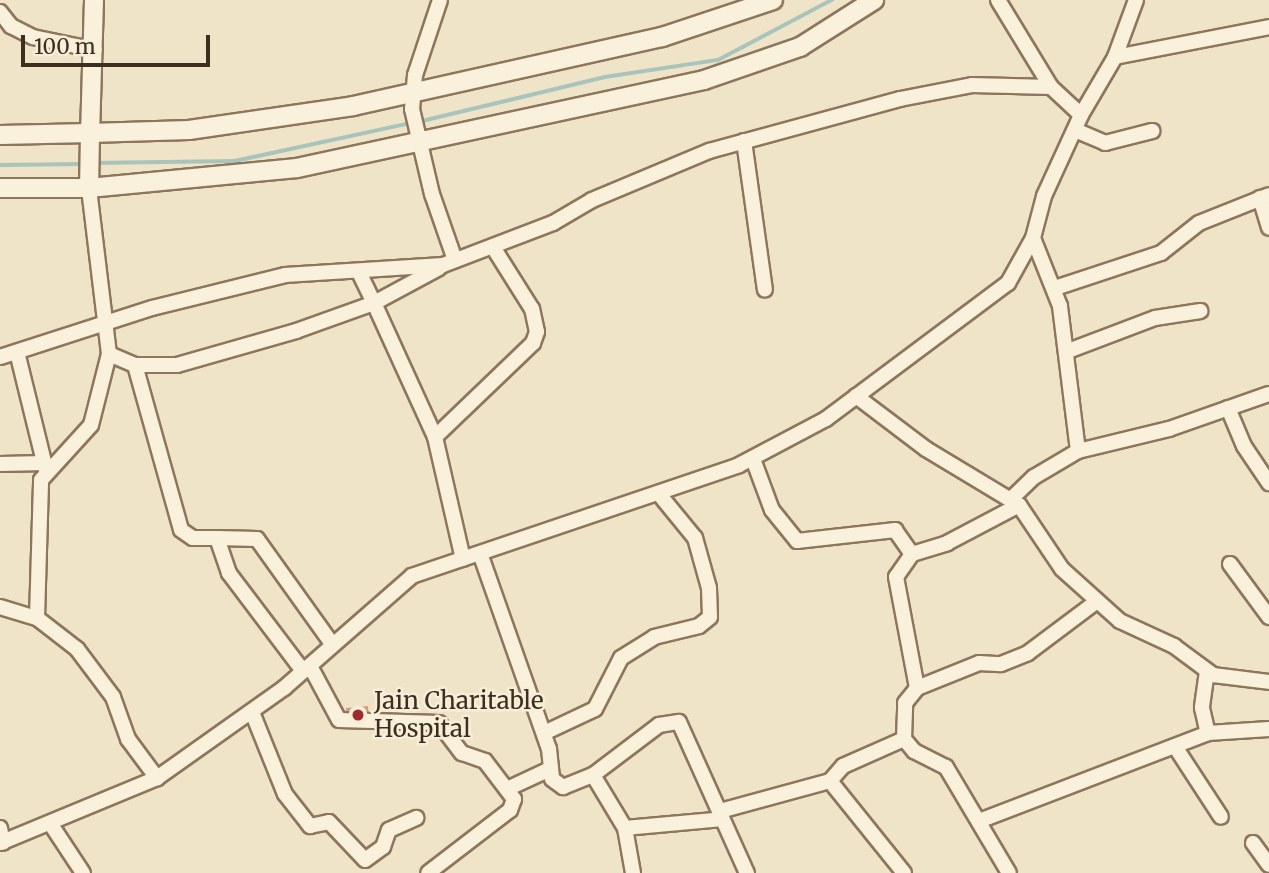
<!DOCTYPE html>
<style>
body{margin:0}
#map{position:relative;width:1269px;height:873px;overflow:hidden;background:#f0e4c8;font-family:Merriweather,serif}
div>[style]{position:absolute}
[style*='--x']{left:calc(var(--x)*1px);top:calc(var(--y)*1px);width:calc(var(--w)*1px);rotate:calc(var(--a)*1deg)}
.stream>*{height:3.5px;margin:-1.75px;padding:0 1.75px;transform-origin:1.75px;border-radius:1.75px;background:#a9c4bc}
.building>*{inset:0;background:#cf9f7d;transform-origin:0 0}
.roads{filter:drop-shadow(2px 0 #8d765c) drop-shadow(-2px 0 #8d765c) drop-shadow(0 2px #8d765c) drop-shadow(0 -2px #8d765c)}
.minor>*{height:14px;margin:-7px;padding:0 7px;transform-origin:7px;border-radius:7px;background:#faf1dc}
.tertiary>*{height:18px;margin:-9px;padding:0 9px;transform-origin:9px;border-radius:9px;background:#faf1dc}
.dots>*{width:19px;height:19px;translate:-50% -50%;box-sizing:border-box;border:4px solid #f7eed8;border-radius:50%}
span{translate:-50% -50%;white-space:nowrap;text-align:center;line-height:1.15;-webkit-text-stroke:5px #f7eed8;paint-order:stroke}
.poi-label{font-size:24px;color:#3d2e20}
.left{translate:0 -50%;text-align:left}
.scale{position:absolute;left:21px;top:35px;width:189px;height:32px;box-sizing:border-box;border:4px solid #3d2e20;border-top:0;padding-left:9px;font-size:21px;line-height:24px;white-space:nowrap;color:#3d2e20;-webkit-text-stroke:5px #f7eed8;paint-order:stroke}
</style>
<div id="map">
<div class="stream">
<i style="--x:418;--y:122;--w:192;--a:-13.5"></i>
<i style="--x:605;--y:77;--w:114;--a:-8.6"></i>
<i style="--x:718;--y:60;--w:129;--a:-27.8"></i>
<i style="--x:93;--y:163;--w:142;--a:-0.8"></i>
<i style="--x:235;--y:161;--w:180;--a:-12.2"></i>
<i style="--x:0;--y:165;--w:82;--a:-0.7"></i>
</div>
<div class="building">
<i style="left:368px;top:706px;width:12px;height:22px;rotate:85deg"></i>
</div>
<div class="roads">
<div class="minor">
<i style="--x:440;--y:0;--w:79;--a:108.4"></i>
<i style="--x:415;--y:75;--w:34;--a:95"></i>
<i style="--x:412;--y:109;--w:87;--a:76.8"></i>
<i style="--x:432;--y:194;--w:70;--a:70.8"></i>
<i style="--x:998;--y:0;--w:102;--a:58.7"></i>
<i style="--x:1051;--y:87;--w:41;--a:43"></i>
<i style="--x:1081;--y:115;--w:67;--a:-59.6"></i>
<i style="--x:1115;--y:57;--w:61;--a:-69.8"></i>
<i style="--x:0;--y:12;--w:18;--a:52"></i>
<i style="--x:11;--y:26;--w:25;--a:27"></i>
<i style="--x:33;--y:37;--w:63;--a:11.8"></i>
<i style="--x:1115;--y:57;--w:157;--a:-11"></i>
<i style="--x:1075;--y:130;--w:33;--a:23"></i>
<i style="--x:1105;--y:143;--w:49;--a:-14.3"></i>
<i style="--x:744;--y:141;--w:150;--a:82"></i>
<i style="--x:1260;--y:198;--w:31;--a:73"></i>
<i style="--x:439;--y:268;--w:74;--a:151.7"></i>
<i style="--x:374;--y:303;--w:147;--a:65.5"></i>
<i style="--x:435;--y:437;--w:125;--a:77.1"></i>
<i style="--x:1055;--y:288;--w:112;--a:-18.3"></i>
<i style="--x:1161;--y:253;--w:48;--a:-38.3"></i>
<i style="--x:1199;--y:223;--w:75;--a:-21.8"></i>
<i style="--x:1068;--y:351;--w:93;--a:-20.8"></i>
<i style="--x:1155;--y:318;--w:46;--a:-8.8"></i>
<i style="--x:17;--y:352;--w:122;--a:76.2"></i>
<i style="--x:109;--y:354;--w:28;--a:23"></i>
<i style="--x:135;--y:365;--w:42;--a:0"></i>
<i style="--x:177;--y:365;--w:124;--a:-15.9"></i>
<i style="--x:296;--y:331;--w:83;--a:-19.7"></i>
<i style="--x:374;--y:303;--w:34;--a:-116"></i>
<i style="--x:0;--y:357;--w:160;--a:-17.9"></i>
<i style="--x:152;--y:308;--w:137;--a:-13.9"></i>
<i style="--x:285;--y:275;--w:158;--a:-3.6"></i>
<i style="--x:443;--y:265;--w:118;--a:-20.9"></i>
<i style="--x:553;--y:223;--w:45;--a:-30.5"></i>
<i style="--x:592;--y:200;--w:127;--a:-22.7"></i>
<i style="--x:709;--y:151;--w:198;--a:-15.2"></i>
<i style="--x:900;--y:99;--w:73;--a:-11"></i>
<i style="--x:972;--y:85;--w:79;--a:1.5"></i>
<i style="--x:135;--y:365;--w:171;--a:74.4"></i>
<i style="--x:181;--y:530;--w:14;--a:34"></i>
<i style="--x:193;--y:538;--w:24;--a:0"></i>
<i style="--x:856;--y:396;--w:88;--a:37.1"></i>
<i style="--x:926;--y:449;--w:109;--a:31.1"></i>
<i style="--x:1019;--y:505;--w:77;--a:56.1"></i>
<i style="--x:1062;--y:569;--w:78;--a:41.9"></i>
<i style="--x:1120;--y:621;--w:60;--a:24.8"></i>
<i style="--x:1174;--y:646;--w:49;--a:36.6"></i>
<i style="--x:1213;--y:675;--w:56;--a:7.1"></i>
<i style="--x:1228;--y:408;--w:41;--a:67.2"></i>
<i style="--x:1244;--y:446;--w:45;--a:56"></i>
<i style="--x:435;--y:437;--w:136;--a:-43.8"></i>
<i style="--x:533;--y:343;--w:12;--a:-70"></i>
<i style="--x:537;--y:332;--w:24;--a:-102"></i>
<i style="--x:532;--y:309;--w:73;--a:-122.2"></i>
<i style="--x:1078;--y:451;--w:94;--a:-13.6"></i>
<i style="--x:1169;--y:429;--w:106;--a:-19.3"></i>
<i style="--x:753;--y:459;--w:54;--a:69.6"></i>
<i style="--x:772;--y:510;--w:40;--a:51"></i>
<i style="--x:797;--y:541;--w:99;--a:-6.4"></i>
<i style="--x:895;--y:530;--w:29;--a:55"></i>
<i style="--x:0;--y:464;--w:45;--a:-1.3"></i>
<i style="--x:1011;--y:499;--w:32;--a:-44"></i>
<i style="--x:1034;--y:477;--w:51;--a:-30.6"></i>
<i style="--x:1078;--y:451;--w:146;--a:-97.1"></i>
<i style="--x:1060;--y:306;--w:73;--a:-111.7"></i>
<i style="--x:481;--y:556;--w:205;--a:70.6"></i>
<i style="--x:549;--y:749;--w:30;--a:84"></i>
<i style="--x:552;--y:779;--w:14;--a:36"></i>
<i style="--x:563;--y:787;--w:32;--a:-22"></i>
<i style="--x:593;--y:775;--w:83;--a:-37.1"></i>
<i style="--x:659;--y:725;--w:20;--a:-9"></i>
<i style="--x:679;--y:722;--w:166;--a:65.8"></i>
<i style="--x:1230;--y:564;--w:66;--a:53.7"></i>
<i style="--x:0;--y:607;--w:39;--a:17"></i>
<i style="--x:37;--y:618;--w:51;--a:37.8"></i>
<i style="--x:77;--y:649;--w:60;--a:53.1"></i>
<i style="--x:113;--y:697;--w:45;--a:70.3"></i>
<i style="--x:128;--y:739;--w:49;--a:53.4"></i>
<i style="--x:37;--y:618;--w:138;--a:-88.3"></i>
<i style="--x:41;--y:480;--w:74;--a:-47.7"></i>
<i style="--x:91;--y:425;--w:73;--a:-75.8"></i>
<i style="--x:109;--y:354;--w:167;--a:-96.9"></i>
<i style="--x:310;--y:666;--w:61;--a:61.8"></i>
<i style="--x:339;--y:720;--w:100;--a:1.7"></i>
<i style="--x:439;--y:723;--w:38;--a:53"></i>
<i style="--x:462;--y:753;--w:24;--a:19"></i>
<i style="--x:485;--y:761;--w:48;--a:52.7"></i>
<i style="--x:514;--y:799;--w:12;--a:110"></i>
<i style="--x:510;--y:810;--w:103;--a:142.5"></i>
<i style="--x:303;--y:671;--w:123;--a:-127.1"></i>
<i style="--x:229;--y:573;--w:37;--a:-109"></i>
<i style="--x:217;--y:538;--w:40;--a:1.4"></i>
<i style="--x:257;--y:539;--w:130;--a:54.4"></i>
<i style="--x:1207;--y:671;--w:37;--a:98"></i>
<i style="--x:1202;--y:708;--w:26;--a:77"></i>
<i style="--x:917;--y:688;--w:113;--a:-100.7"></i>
<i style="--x:896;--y:577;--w:28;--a:-55"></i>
<i style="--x:912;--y:554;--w:37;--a:-17"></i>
<i style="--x:947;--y:543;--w:81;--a:-27.8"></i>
<i style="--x:252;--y:712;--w:88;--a:68.1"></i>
<i style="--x:285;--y:794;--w:41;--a:52"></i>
<i style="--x:310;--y:826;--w:19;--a:-12"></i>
<i style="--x:329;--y:822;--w:52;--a:46.5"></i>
<i style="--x:365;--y:860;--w:22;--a:-36"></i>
<i style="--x:383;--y:847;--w:18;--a:-71"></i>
<i style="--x:389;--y:830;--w:30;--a:-24"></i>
<i style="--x:544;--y:733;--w:56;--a:-25.2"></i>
<i style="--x:595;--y:709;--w:57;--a:-63"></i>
<i style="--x:621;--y:658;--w:39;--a:-32"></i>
<i style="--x:654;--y:637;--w:46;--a:-13.7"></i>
<i style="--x:699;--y:626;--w:14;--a:-39"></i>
<i style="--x:710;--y:617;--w:29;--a:-92"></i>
<i style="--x:709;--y:588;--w:52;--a:-105.6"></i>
<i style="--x:695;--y:538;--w:57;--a:-129.3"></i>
<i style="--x:904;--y:739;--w:16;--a:50"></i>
<i style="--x:914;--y:751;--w:36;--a:27"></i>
<i style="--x:946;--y:767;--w:123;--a:59.3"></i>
<i style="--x:1176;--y:748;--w:82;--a:56.9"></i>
<i style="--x:593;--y:775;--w:62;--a:58.9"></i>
<i style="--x:625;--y:828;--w:46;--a:79.9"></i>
<i style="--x:830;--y:781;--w:20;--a:-49"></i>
<i style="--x:843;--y:766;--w:67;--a:-23.9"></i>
<i style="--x:904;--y:739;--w:36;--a:-88"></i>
<i style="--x:905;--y:703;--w:19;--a:-51"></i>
<i style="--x:917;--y:688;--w:67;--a:-22"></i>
<i style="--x:979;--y:663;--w:22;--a:3"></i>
<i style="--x:1001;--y:664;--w:29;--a:-22"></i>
<i style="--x:1028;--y:653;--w:85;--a:-36.9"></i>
<i style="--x:507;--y:789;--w:47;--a:-24.9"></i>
<i style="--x:720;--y:811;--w:114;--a:-15.3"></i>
<i style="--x:830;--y:781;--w:118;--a:51.2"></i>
<i style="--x:979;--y:821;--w:245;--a:-21"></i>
<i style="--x:1208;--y:733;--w:61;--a:-3.8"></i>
<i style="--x:52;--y:826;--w:56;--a:56.6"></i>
<i style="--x:0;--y:828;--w:15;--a:79"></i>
<i style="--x:625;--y:828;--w:98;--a:-5.2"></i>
<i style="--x:0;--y:843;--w:170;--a:-22.5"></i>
<i style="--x:157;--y:778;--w:156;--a:-35.3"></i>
<i style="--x:284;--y:688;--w:170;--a:-41.2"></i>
<i style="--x:412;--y:576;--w:345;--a:-18.7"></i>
<i style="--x:739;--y:465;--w:98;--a:-27.9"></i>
<i style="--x:826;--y:419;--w:227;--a:-36.8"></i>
<i style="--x:1008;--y:283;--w:51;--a:-60.9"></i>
<i style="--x:1033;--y:238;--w:43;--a:-75.3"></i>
<i style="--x:1044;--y:196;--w:89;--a:-65.4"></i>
<i style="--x:1253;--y:843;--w:27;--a:54"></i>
</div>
<div class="tertiary">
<i style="--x:94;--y:0;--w:133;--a:91.7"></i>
<i style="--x:90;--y:133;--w:99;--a:-1.7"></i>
<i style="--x:189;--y:130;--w:166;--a:-8.3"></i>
<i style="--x:353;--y:106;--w:317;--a:-12.6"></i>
<i style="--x:662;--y:37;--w:117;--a:-18.4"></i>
<i style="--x:0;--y:135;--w:90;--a:-1.3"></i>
<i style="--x:90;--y:133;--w:55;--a:91"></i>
<i style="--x:89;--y:188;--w:89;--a:180"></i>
<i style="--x:89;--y:188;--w:209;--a:-5.5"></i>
<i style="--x:297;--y:168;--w:416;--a:-12.2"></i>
<i style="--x:704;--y:80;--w:102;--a:-19"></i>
<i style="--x:800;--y:47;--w:88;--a:-32.4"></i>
</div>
</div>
<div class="dots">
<i style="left:358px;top:715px;background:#9e2a2b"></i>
</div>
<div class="poi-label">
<span class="left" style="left:374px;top:715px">Jain Charitable<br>Hospital</span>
</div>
<div class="scale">100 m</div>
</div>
